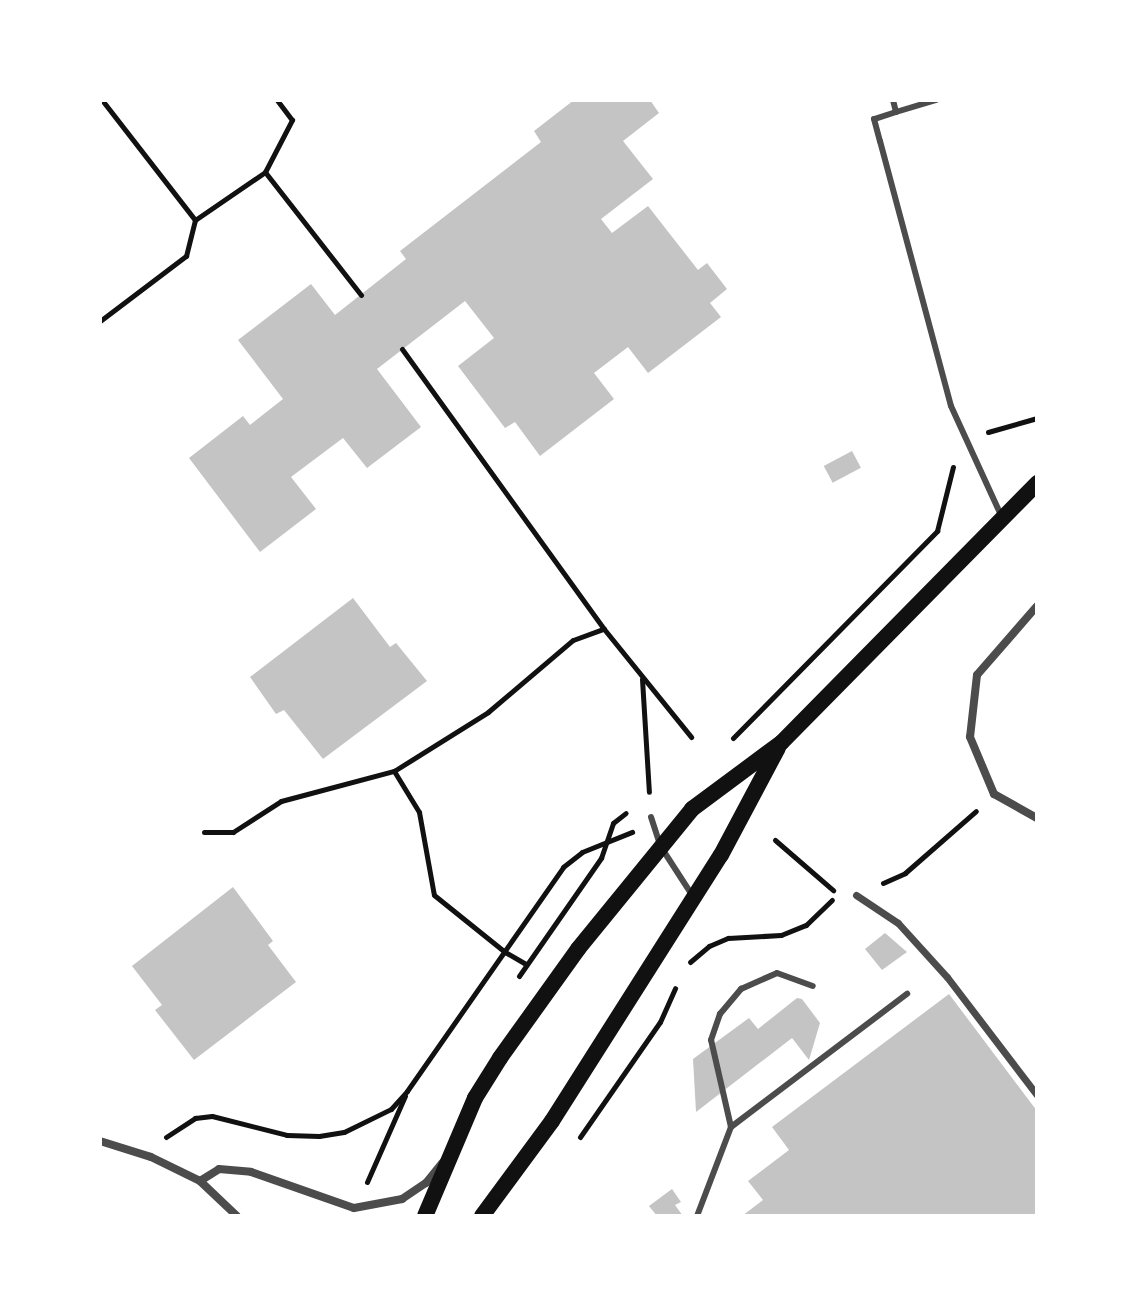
<!DOCTYPE html>
<style>
body{margin:0}
#map{position:relative;width:1137px;height:1316px;overflow:hidden;background:#fff;font-family:"Exo 2",sans-serif}
div>[style]{position:absolute}
[style*='--x']{left:calc(var(--x)*1px);top:calc(var(--y)*1px);width:calc(var(--w)*1px);rotate:calc(var(--a)*1deg)}
.building>*{inset:0;background:#c4c4c4;transform-origin:0 0}
.path>*{height:5px;margin:-2.5px;padding:0 2.5px;transform-origin:2.5px;border-radius:2.5px;background:#111}
.service>*{height:6px;margin:-3px;padding:0 3px;transform-origin:3px;border-radius:3px;background:#4c4c4c}
.pedestrian>*{height:7px;margin:-3.5px;padding:0 3.5px;transform-origin:3.5px;border-radius:3.5px;background:#4c4c4c}
.minor>*{height:8px;margin:-4px;padding:0 4px;transform-origin:4px;border-radius:4px;background:#4c4c4c}
.secondary>*{height:16px;margin:-8px;padding:0 8px;transform-origin:8px;border-radius:8px;background:#111}
span{translate:-50% -50%;white-space:nowrap;text-align:center;line-height:1.15;-webkit-text-stroke:6px #fff;paint-order:stroke}
.frame{position:absolute;inset:0;border:102px solid #fff;pointer-events:none}
</style>
<div id="map">
<div class="building">
<i style="clip-path:polygon(574px 100px,650px 100px,659px 113px,623px 141px,653px 179px,601px 219px,612px 233px,648px 206px,698px 270px,707px 263px,727px 289px,710px 303px,721px 317px,648px 373px,628px 347px,594px 373px,614px 399px,540px 456px,515px 422px,505px 428px,458px 366px,494px 338px,465px 301px,377px 369px,421px 427px,367px 468px,343px 438px,291px 477px,316px 509px,260px 552px,189px 458px,243px 416px,250px 425px,283px 399px,238px 340px,311px 284px,335px 315px,406px 259px,400px 251px,541px 142px,534px 131px)"></i>
<i style="left:852px;top:451px;width:19px;height:32px;rotate:62deg"></i>
<i style="clip-path:polygon(353px 598px,390px 647px,396px 643px,427px 681px,323px 759px,284px 710px,276px 714px,250px 677px)"></i>
<i style="clip-path:polygon(233px 887px,273px 941px,268px 945px,296px 982px,194px 1060px,155px 1010px,162px 1005px,132px 966px)"></i>
<i style="clip-path:polygon(885px 933px,907px 952px,882px 970px,865px 949px)"></i>
<i style="clip-path:polygon(949px 994px,1037px 1111px,1037px 1216px,742px 1216px,763px 1200px,748px 1181px,789px 1150px,772px 1127px)"></i>
<i style="clip-path:polygon(797px 998px,802px 999px,820px 1023px,809px 1060px,792px 1038px,696px 1112px,693px 1059px,749px 1018px,758px 1029px)"></i>
<i style="clip-path:polygon(672px 1189px,681px 1202px,675px 1205px,683px 1216px,657px 1216px,649px 1206px)"></i>
</div>
<div class="path">
<i style="--x:102;--y:100;--w:152;--a:52.2"></i>
<i style="--x:195;--y:220;--w:85;--a:-34.4"></i>
<i style="--x:265;--y:172;--w:156;--a:52"></i>
<i style="--x:265;--y:172;--w:59;--a:-62.6"></i>
<i style="--x:292;--y:120;--w:25;--a:-127"></i>
<i style="--x:100;--y:321;--w:108;--a:-37.1"></i>
<i style="--x:186;--y:256;--w:37;--a:-76"></i>
<i style="--x:402;--y:349;--w:345;--a:54.2"></i>
<i style="--x:988;--y:432;--w:51;--a:-15.9"></i>
<i style="--x:642;--y:679;--w:113;--a:86.5"></i>
<i style="--x:733;--y:738;--w:291;--a:-45.4"></i>
<i style="--x:937;--y:531;--w:66;--a:-76"></i>
<i style="--x:394;--y:771;--w:48;--a:58.6"></i>
<i style="--x:419;--y:812;--w:84;--a:79.8"></i>
<i style="--x:434;--y:895;--w:91;--a:38.8"></i>
<i style="--x:505;--y:952;--w:24;--a:30"></i>
<i style="--x:204;--y:832;--w:29;--a:0"></i>
<i style="--x:233;--y:832;--w:57;--a:-32.9"></i>
<i style="--x:281;--y:801;--w:117;--a:-14.9"></i>
<i style="--x:394;--y:771;--w:111;--a:-32.1"></i>
<i style="--x:488;--y:712;--w:111;--a:-40.3"></i>
<i style="--x:573;--y:640;--w:33;--a:-20"></i>
<i style="--x:604;--y:629;--w:139;--a:51.1"></i>
<i style="--x:775;--y:840;--w:77;--a:40.8"></i>
<i style="--x:883;--y:883;--w:24;--a:-24"></i>
<i style="--x:905;--y:873;--w:94;--a:-41.1"></i>
<i style="--x:690;--y:962;--w:25;--a:-40"></i>
<i style="--x:709;--y:946;--w:21;--a:-23"></i>
<i style="--x:728;--y:938;--w:53;--a:-3.2"></i>
<i style="--x:781;--y:935;--w:27;--a:-22"></i>
<i style="--x:806;--y:925;--w:36;--a:-44"></i>
<i style="--x:519;--y:976;--w:144;--a:-55.2"></i>
<i style="--x:601;--y:858;--w:37;--a:-71"></i>
<i style="--x:613;--y:823;--w:16;--a:-38"></i>
<i style="--x:166;--y:1137;--w:35;--a:-33"></i>
<i style="--x:195;--y:1118;--w:17;--a:-7"></i>
<i style="--x:212;--y:1116;--w:77;--a:14.2"></i>
<i style="--x:287;--y:1135;--w:32;--a:2"></i>
<i style="--x:319;--y:1136;--w:25;--a:-9"></i>
<i style="--x:344;--y:1132;--w:52;--a:-26.1"></i>
<i style="--x:391;--y:1109;--w:24;--a:-48"></i>
<i style="--x:407;--y:1091;--w:273;--a:-55.1"></i>
<i style="--x:563;--y:867;--w:24;--a:-38"></i>
<i style="--x:582;--y:852;--w:54;--a:-21.8"></i>
<i style="--x:580;--y:1137;--w:140;--a:-55.2"></i>
<i style="--x:660;--y:1022;--w:37;--a:-66"></i>
<i style="--x:367;--y:1182;--w:94;--a:-66.2"></i>
</div>
<div class="service">
<i style="--x:893;--y:100;--w:12;--a:76"></i>
<i style="--x:896;--y:112;--w:23;--a:162"></i>
<i style="--x:874;--y:119;--w:23;--a:75"></i>
<i style="--x:880;--y:141;--w:274;--a:75"></i>
<i style="--x:951;--y:406;--w:120;--a:65.4"></i>
<i style="--x:896;--y:112;--w:42;--a:-16.7"></i>
<i style="--x:651;--y:817;--w:32;--a:72"></i>
<i style="--x:661;--y:847;--w:57;--a:57.1"></i>
<i style="--x:731;--y:1127;--w:89;--a:-102.9"></i>
<i style="--x:711;--y:1040;--w:28;--a:-71"></i>
<i style="--x:720;--y:1014;--w:33;--a:-50"></i>
<i style="--x:741;--y:989;--w:39;--a:-24"></i>
<i style="--x:777;--y:973;--w:38;--a:20"></i>
<i style="--x:697;--y:1216;--w:95;--a:-69.1"></i>
<i style="--x:731;--y:1127;--w:221;--a:-37.1"></i>
</div>
<div class="pedestrian">
<i style="--x:856;--y:895;--w:50;--a:33.7"></i>
<i style="--x:898;--y:923;--w:73;--a:47.8"></i>
<i style="--x:947;--y:977;--w:148;--a:52.7"></i>
</div>
<div class="minor">
<i style="--x:1037;--y:606;--w:91;--a:131"></i>
<i style="--x:977;--y:675;--w:62;--a:96.4"></i>
<i style="--x:970;--y:737;--w:62;--a:67.2"></i>
<i style="--x:994;--y:794;--w:49;--a:29.2"></i>
<i style="--x:100;--y:1141;--w:53;--a:17.4"></i>
<i style="--x:151;--y:1157;--w:55;--a:26.1"></i>
<i style="--x:200;--y:1181;--w:51;--a:43.4"></i>
<i style="--x:200;--y:1181;--w:22;--a:-32"></i>
<i style="--x:219;--y:1169;--w:32;--a:5"></i>
<i style="--x:251;--y:1172;--w:109;--a:19.3"></i>
<i style="--x:354;--y:1208;--w:49;--a:-10.6"></i>
<i style="--x:402;--y:1199;--w:29;--a:-34"></i>
<i style="--x:426;--y:1183;--w:26;--a:-51"></i>
</div>
<div class="secondary">
<i style="--x:425;--y:1216;--w:128;--a:-67"></i>
<i style="--x:475;--y:1098;--w:47;--a:-58"></i>
<i style="--x:500;--y:1058;--w:134;--a:-54.4"></i>
<i style="--x:578;--y:949;--w:181;--a:-50.8"></i>
<i style="--x:692;--y:809;--w:111;--a:-36.6"></i>
<i style="--x:781;--y:743;--w:365;--a:-45.4"></i>
<i style="--x:482;--y:1216;--w:118;--a:-53.6"></i>
<i style="--x:552;--y:1121;--w:315;--a:-57.6"></i>
<i style="--x:721;--y:855;--w:121;--a:-62"></i>
</div>
<div class="frame"></div>
</div>
